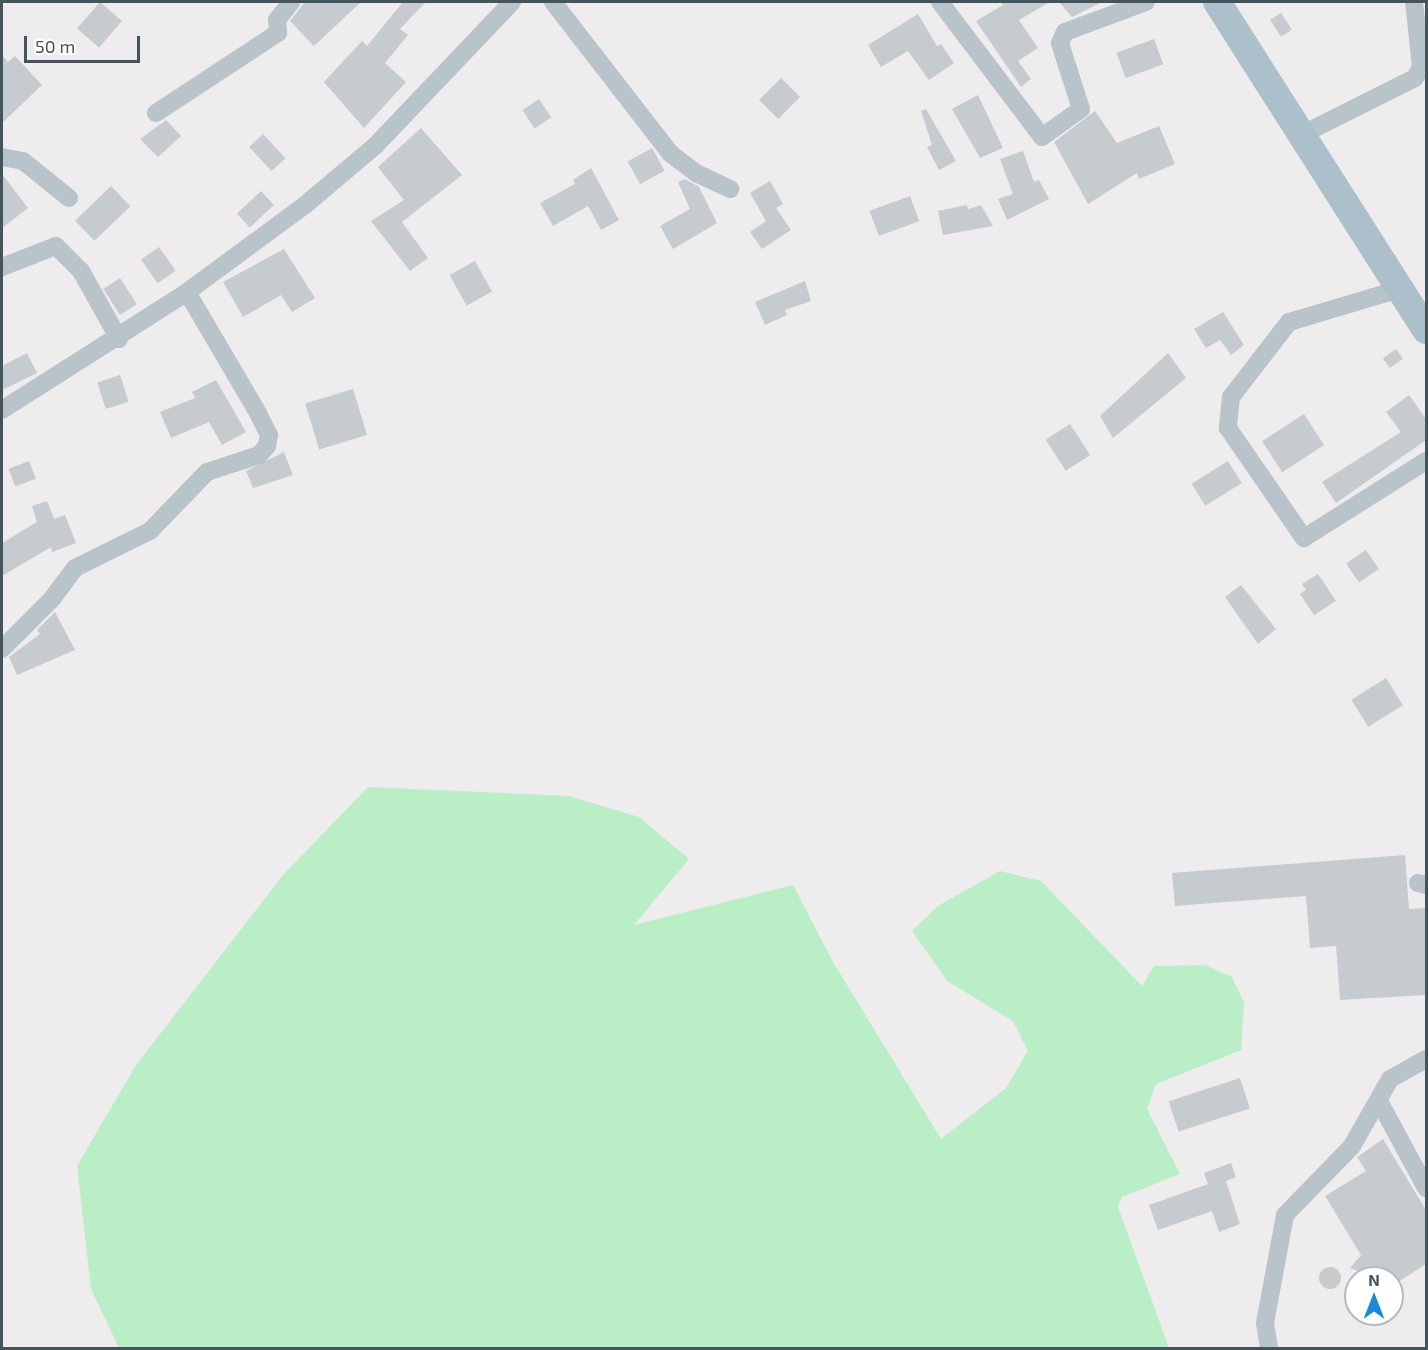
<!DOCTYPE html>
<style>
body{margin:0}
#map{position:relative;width:1428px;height:1350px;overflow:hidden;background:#efeced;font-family:"Exo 2",sans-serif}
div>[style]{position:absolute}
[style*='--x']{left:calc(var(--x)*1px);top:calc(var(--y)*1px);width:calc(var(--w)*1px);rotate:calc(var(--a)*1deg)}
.green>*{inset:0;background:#baeec7}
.building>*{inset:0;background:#c6cbcf;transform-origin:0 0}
.round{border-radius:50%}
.street>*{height:18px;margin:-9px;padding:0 9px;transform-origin:9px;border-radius:9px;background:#b8c3ca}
.primary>*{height:28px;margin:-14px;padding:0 14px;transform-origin:14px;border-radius:14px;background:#acc0cc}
span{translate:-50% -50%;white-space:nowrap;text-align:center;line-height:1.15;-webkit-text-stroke:4.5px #fff;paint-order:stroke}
.frame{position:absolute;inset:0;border:3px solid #45535a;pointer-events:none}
.north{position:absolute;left:1344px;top:1266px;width:60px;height:60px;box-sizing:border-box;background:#fff;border:2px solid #b5babd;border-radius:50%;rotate:0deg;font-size:16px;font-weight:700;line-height:24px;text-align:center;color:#45535a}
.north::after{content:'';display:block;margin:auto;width:21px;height:27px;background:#1a89dc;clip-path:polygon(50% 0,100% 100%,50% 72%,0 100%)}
.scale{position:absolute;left:24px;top:36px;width:116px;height:27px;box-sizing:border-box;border:3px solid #45535a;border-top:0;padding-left:8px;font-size:18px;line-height:21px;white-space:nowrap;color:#45535a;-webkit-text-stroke:4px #fff;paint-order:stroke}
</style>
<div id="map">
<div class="green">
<i style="clip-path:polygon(368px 787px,569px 796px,639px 817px,689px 859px,634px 925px,793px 885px,833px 962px,941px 1139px,1006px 1088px,1028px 1051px,1013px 1021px,947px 981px,912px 931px,938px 906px,1000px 871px,1041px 881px,1142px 986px,1154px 966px,1205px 965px,1232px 977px,1244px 1002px,1241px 1050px,1156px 1084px,1147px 1109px,1180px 1174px,1122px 1197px,1118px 1207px,1169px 1348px,119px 1348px,91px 1289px,77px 1166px,136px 1065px,283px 875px)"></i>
</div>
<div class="building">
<i style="left:100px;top:2px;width:29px;height:35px;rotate:41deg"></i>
<i style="clip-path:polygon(305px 2px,361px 2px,314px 46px,290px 21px)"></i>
<i style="clip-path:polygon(403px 2px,426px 2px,400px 29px,408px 35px,385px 63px,406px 82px,364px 128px,324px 82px,362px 41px,367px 46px)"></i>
<i style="clip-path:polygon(1001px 2px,1050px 2px,1019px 20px,1038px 48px,1018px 61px,1031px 79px,1021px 87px,976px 21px,1003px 5px)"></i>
<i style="clip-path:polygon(1059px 2px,1102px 2px,1072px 17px)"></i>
<i style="left:1281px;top:13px;width:20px;height:13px;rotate:57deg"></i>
<i style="clip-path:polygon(918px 14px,937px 46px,941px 44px,954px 63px,929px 80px,908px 51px,881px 67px,868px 45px)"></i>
<i style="left:1154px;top:39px;width:27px;height:40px;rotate:70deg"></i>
<i style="clip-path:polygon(2px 55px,8px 62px,15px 56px,42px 85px,2px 123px)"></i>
<i style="left:781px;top:78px;width:27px;height:31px;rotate:45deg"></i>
<i style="clip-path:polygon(978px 95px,1003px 148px,980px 158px,952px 109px)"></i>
<i style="left:539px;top:99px;width:22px;height:20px;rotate:56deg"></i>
<i style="clip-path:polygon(926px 109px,956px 161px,939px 170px,927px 147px,932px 145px,921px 111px)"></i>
<i style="clip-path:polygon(1095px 111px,1117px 143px,1159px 126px,1175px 164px,1139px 179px,1137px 173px,1088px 204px,1054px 142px)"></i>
<i style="clip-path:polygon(166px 120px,181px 136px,158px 157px,140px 139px)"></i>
<i style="clip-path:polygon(421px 128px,462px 175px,402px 222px,428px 258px,410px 271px,371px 221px,404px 200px,378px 167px)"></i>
<i style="left:263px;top:134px;width:33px;height:19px;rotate:47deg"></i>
<i style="left:652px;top:148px;width:26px;height:28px;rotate:61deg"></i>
<i style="clip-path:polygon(1023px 151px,1034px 182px,1039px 180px,1049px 199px,1007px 220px,998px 199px,1013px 194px,1000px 159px)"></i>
<i style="clip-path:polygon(591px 168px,619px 220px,601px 230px,588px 206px,553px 226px,540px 203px,575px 184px,573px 180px)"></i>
<i style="clip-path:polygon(2px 174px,28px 208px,2px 228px)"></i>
<i style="clip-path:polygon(685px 179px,699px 187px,717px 223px,673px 249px,660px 226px,690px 209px,678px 182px)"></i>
<i style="clip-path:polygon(770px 181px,783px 204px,776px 208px,791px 230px,762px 249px,750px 232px,766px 221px,750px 193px)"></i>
<i style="left:111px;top:186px;width:28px;height:50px;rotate:46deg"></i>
<i style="left:261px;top:191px;width:19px;height:33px;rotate:47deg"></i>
<i style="left:910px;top:196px;width:27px;height:43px;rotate:70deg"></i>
<i style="clip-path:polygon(967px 205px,968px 209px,981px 205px,993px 226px,943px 235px,938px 211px)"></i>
<i style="left:159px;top:247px;width:29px;height:22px;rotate:55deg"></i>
<i style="clip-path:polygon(284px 249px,315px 298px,292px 312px,281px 295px,243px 317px,223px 282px)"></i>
<i style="left:475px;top:261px;width:35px;height:29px;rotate:61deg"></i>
<i style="left:120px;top:278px;width:31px;height:20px;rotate:57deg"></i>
<i style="clip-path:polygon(805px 281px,811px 301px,785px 310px,787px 315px,765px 325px,755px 302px)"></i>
<i style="clip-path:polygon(1223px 312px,1244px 345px,1231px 355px,1220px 340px,1206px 348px,1194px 329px)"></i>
<i style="left:1396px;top:349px;width:12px;height:16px;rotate:55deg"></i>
<i style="clip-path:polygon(27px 353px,37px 373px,2px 390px,2px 366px)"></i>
<i style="clip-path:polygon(1168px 353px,1186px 378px,1113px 438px,1100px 416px)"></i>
<i style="left:120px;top:375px;width:28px;height:24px;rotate:72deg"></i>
<i style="clip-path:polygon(216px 380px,246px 432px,222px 445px,209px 422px,171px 438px,160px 412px,195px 398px,192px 392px)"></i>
<i style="left:353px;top:389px;width:48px;height:50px;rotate:73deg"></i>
<i style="clip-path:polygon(1409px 395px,1426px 419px,1426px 440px,1336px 503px,1322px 482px,1401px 432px,1386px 412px)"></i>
<i style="left:1304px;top:414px;width:37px;height:50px;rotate:57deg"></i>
<i style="left:1070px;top:424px;width:37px;height:29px;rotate:57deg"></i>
<i style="clip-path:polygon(284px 452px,293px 475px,253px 488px,246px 471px)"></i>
<i style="left:29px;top:461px;width:19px;height:22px;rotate:69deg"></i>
<i style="left:1228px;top:461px;width:26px;height:43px;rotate:58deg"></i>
<i style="clip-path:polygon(47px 501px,54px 519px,65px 515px,76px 543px,52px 552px,51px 547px,2px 576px,2px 543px,37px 522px,32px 506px)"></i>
<i style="left:1366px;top:550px;width:23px;height:24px;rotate:56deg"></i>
<i style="clip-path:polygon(1318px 574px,1336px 601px,1314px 615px,1300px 594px,1306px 590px,1302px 584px)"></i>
<i style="clip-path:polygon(1241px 585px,1276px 629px,1258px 644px,1225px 597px)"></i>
<i style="clip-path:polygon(55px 612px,75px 650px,17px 675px,9px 657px,40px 634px,37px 630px)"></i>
<i style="left:1386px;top:678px;width:32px;height:41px;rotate:58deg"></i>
<i style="clip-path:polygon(1405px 855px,1409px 909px,1426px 908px,1426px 995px,1340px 1000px,1336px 946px,1310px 948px,1306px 896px,1175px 906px,1172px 873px)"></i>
<i style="left:1240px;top:1078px;width:32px;height:75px;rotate:72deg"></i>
<i style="clip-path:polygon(1383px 1139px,1426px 1210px,1426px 1264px,1392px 1286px,1392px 1278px,1375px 1278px,1368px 1266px,1360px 1272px,1350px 1268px,1361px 1255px,1325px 1196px,1366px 1171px,1357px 1157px)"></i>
<i style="clip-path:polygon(1231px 1163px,1236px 1177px,1226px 1181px,1240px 1224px,1219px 1232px,1212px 1211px,1158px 1230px,1149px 1205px,1208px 1184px,1204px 1173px)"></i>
<i class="round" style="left:1319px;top:1267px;width:22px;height:22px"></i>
</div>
<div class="street">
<i style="--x:553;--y:2;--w:192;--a:52.2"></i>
<i style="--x:671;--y:154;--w:31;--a:37"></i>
<i style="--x:696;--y:173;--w:38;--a:25"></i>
<i style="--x:940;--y:2;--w:169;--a:52.9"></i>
<i style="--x:1042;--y:137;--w:48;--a:-35.7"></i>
<i style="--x:1081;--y:109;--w:69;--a:-107.7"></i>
<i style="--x:1060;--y:43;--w:12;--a:-66"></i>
<i style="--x:1065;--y:32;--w:86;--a:-20.3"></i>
<i style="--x:156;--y:113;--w:146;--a:-33.3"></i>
<i style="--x:278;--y:33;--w:13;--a:-94"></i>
<i style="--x:277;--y:20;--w:23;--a:-52"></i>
<i style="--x:1301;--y:135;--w:127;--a:-26.6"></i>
<i style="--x:1415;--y:78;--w:13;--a:-61"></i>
<i style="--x:1421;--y:67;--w:65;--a:-96.1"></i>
<i style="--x:2;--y:157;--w:21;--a:11"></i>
<i style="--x:23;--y:161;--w:59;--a:38.8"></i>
<i style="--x:2;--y:267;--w:58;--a:-21.3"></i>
<i style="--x:56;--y:246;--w:35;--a:45"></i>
<i style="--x:81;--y:271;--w:78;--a:60.8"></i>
<i style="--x:1400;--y:289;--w:116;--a:163.4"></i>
<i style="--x:1289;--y:322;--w:95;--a:127.7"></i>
<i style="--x:1231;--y:397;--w:31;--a:96"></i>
<i style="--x:1228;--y:428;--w:134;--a:55.4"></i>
<i style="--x:1304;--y:538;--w:144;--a:-32.3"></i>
<i style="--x:2;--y:410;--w:219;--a:-32.5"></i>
<i style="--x:187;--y:292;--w:147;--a:-36.4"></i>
<i style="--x:305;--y:205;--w:92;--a:-40.1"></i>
<i style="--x:375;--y:146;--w:199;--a:-46.4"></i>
<i style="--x:2;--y:649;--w:69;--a:-45"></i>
<i style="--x:51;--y:600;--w:40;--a:-53"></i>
<i style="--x:75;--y:568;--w:84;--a:-26.3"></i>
<i style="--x:150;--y:531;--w:82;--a:-46"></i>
<i style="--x:207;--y:472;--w:55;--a:-18.1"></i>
<i style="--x:259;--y:455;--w:12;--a:-48"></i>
<i style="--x:267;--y:446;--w:11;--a:-80"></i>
<i style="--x:269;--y:435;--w:25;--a:-117"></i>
<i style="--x:258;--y:413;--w:140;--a:-120.4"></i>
<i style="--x:1418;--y:883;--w:8;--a:14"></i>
<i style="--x:1379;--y:1101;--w:99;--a:61.6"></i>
<i style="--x:1269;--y:1348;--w:25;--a:-99"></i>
<i style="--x:1265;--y:1323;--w:110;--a:-79.5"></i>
<i style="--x:1285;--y:1215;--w:96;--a:-45.8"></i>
<i style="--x:1352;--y:1146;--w:77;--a:-60.4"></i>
<i style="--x:1390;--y:1079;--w:41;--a:-29.1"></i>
</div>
<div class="primary">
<i style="--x:1217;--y:2;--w:389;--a:57.5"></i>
</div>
<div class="frame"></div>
<div class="north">N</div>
<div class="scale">50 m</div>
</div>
